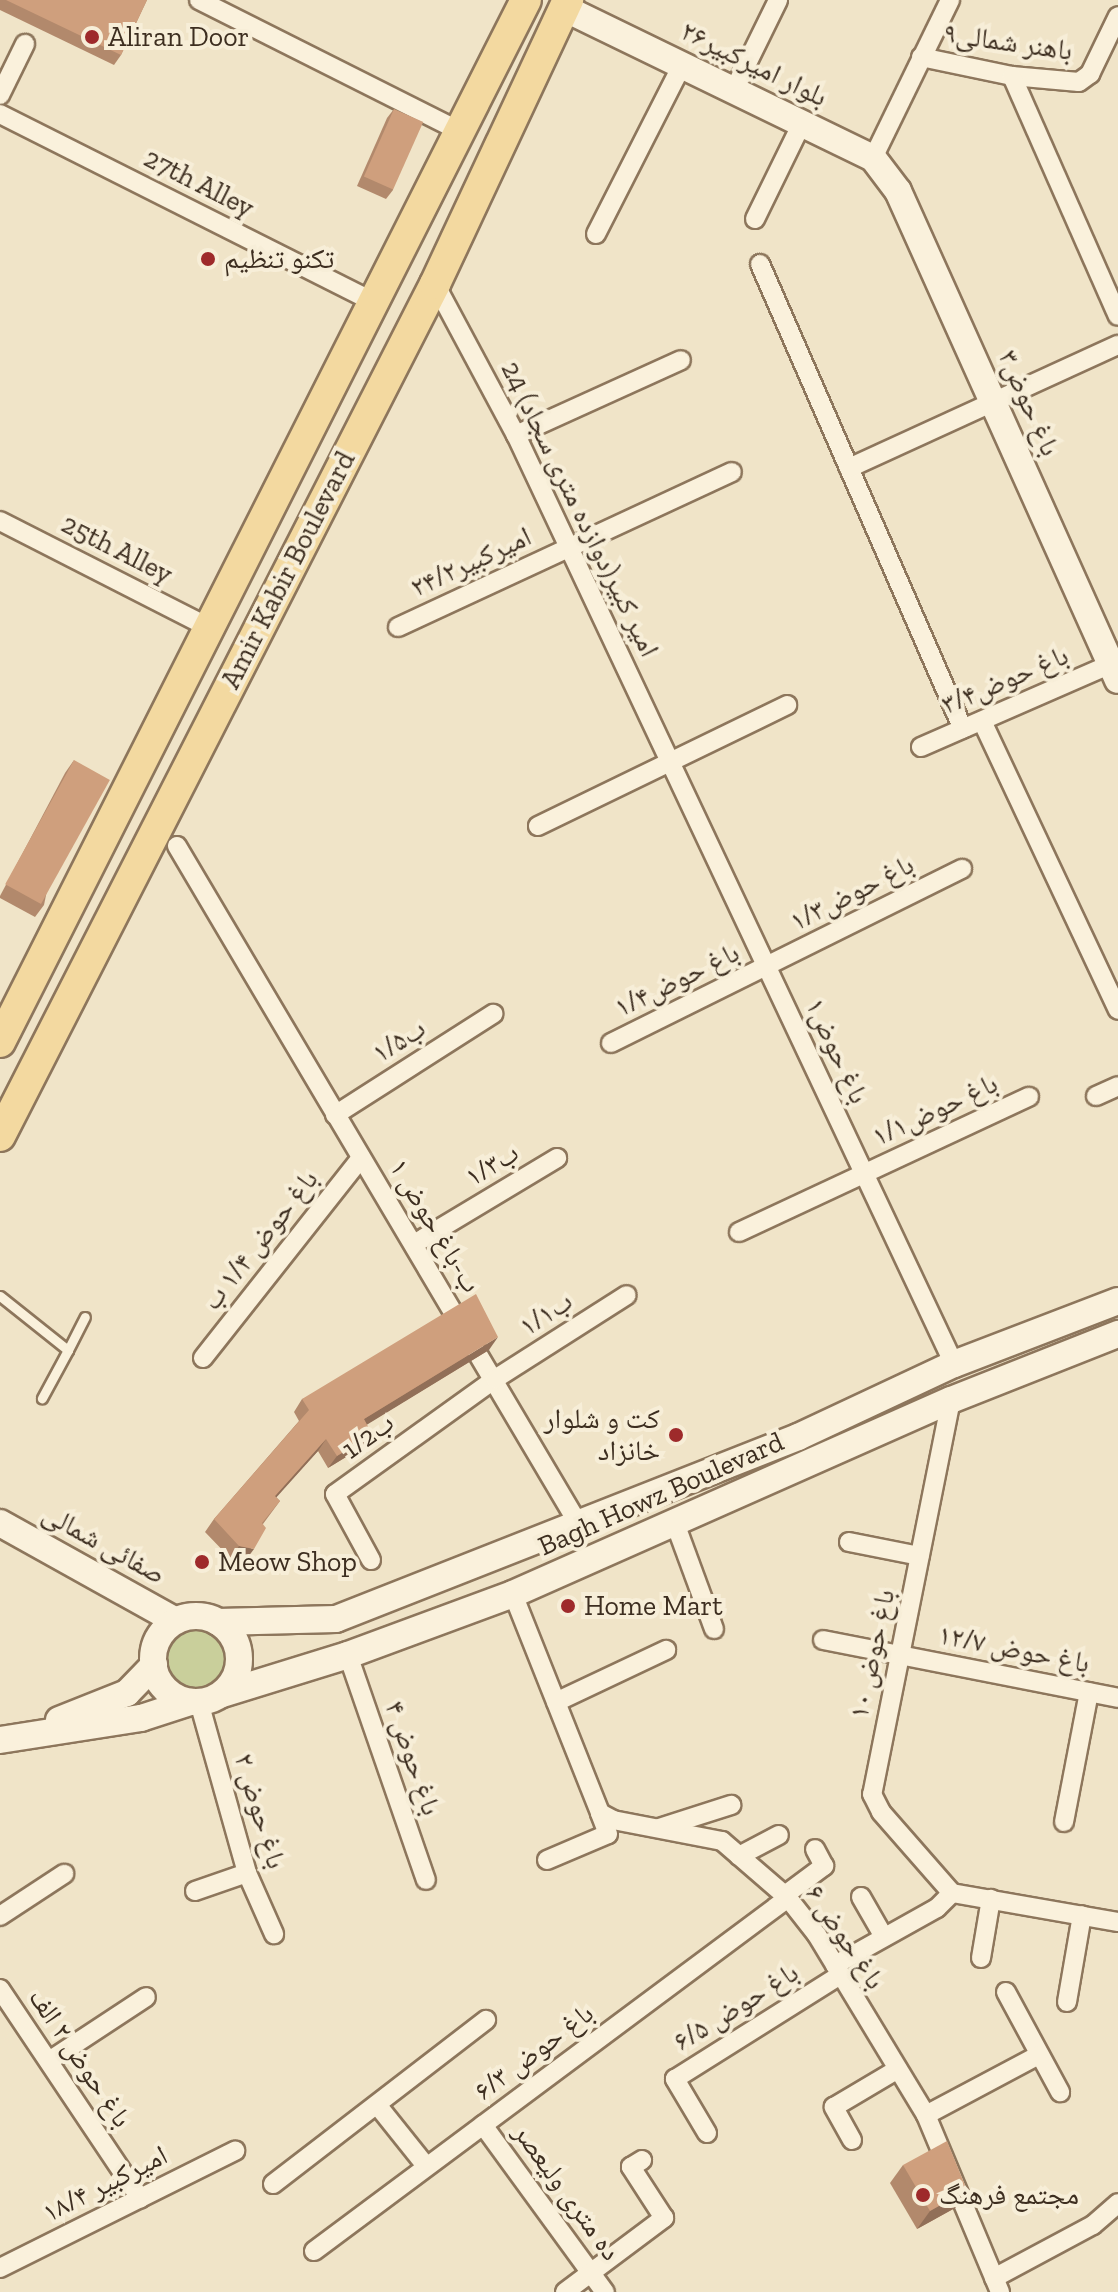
<!DOCTYPE html>
<meta charset="utf-8">
<style>
body{margin:0}
#map{position:relative;width:1118px;height:2292px;overflow:hidden;background:#f0e4c8;font-family:"Zilla Slab","Noto Naskh Arabic",serif}
div>[style]{position:absolute}
[style*='--x']{left:calc(var(--x)*1px);top:calc(var(--y)*1px);width:calc(var(--w)*1px);rotate:calc(var(--a)*1deg)}
.green>*{inset:0;background:#c9cf9b}
.round{border-radius:50%}
.roads{filter:drop-shadow(2px 0 #8d765c) drop-shadow(-2px 0 #8d765c) drop-shadow(0 2px #8d765c) drop-shadow(0 -2px #8d765c)}
.lane>*{height:9px;margin:-4.5px;padding:0 4.5px;transform-origin:4.5px;border-radius:4.5px;background:#faf1dc}
.street>*{height:18px;margin:-9px;padding:0 9px;transform-origin:9px;border-radius:9px;background:#faf1dc}
.secondary>*{height:26px;margin:-13px;padding:0 13px;transform-origin:13px;border-radius:13px;background:#faf1dc}
.secondary>.ring{margin:-13px;padding:0;box-sizing:content-box;background:none;border:26px solid #faf1dc;border-radius:50%}
.primary>*{height:30px;margin:-15px;padding:0 15px;transform-origin:15px;border-radius:15px;background:#f3d9a0}
.wall>*{inset:0;background:#b2896c}
.shaded-wall>*{inset:0;background:#916f58}
.building>*{inset:0;background:#cf9f7d;transform-origin:0 0}
.dots>*{width:22px;height:22px;translate:-50% -50%;box-sizing:border-box;border:4px solid #f7eed8;border-radius:50%}
span{translate:-50% -50%;white-space:nowrap;text-align:center;line-height:1.15;-webkit-text-stroke:8px #f7eed8;paint-order:stroke}
.poi-label{font-size:28px;color:#3d2e20}
.left{translate:0 -50%;text-align:left}
.right{translate:-100% -50%;text-align:right}
.street-label{font-size:28px;color:#3d2e20}
</style>
<div id="map">
<div class="green">
<i class="round" style="left:167px;top:1629px;width:60px;height:60px"></i>
</div>
<div class="roads">
<div class="lane">
<i style="--x:0;--y:1296;--w:87;--a:38.5"></i>
<i style="--x:68;--y:1350;--w:55;--a:118.4"></i>
<i style="--x:68;--y:1350;--w:37;--a:-63"></i>
</div>
<div class="street">
<i style="--x:199;--y:0;--w:292;--a:26.7"></i>
<i style="--x:921;--y:57;--w:93;--a:11.8"></i>
<i style="--x:1012;--y:76;--w:67;--a:5.1"></i>
<i style="--x:1079;--y:82;--w:14;--a:-36"></i>
<i style="--x:1090;--y:74;--w:64;--a:-64.2"></i>
<i style="--x:1012;--y:76;--w:262;--a:66.2"></i>
<i style="--x:734;--y:90;--w:100;--a:-63.9"></i>
<i style="--x:0;--y:95;--w:57;--a:-63.9"></i>
<i style="--x:0;--y:114;--w:418;--a:26.7"></i>
<i style="--x:873;--y:158;--w:176;--a:-64"></i>
<i style="--x:755;--y:219;--w:107;--a:-63.9"></i>
<i style="--x:596;--y:234;--w:190;--a:-63"></i>
<i style="--x:760;--y:264;--w:507;--a:66.42"></i>
<i style="--x:435;--y:284;--w:171;--a:61.8"></i>
<i style="--x:516;--y:435;--w:1027;--a:64.76"></i>
<i style="--x:516;--y:435;--w:181;--a:-24.4"></i>
<i style="--x:849;--y:468;--w:296;--a:-24.6"></i>
<i style="--x:0;--y:521;--w:233;--a:27"></i>
<i style="--x:398;--y:627;--w:368;--a:-24.9"></i>
<i style="--x:982;--y:721;--w:319;--a:64.8"></i>
<i style="--x:921;--y:747;--w:215;--a:-23.6"></i>
<i style="--x:538;--y:826;--w:277;--a:-25.9"></i>
<i style="--x:177;--y:846;--w:789;--a:59.37"></i>
<i style="--x:611;--y:1043;--w:392;--a:-26.4"></i>
<i style="--x:1096;--y:1096;--w:24;--a:-24"></i>
<i style="--x:335;--y:1115;--w:188;--a:-32.6"></i>
<i style="--x:739;--y:1232;--w:320;--a:-25"></i>
<i style="--x:414;--y:1244;--w:167;--a:-31"></i>
<i style="--x:203;--y:1358;--w:255;--a:-51.7"></i>
<i style="--x:951;--y:1400;--w:402;--a:101.3"></i>
<i style="--x:872;--y:1794;--w:20;--a:63"></i>
<i style="--x:881;--y:1812;--w:108;--a:48.8"></i>
<i style="--x:675;--y:1523;--w:113;--a:69.8"></i>
<i style="--x:849;--y:1542;--w:72;--a:11.2"></i>
<i style="--x:371;--y:1560;--w:75;--a:-118.6"></i>
<i style="--x:335;--y:1494;--w:197;--a:-35.7"></i>
<i style="--x:495;--y:1379;--w:156;--a:-32.5"></i>
<i style="--x:513;--y:1594;--w:236;--a:68.3"></i>
<i style="--x:600;--y:1813;--w:15;--a:28"></i>
<i style="--x:613;--y:1820;--w:111;--a:10.9"></i>
<i style="--x:722;--y:1841;--w:87;--a:40.8"></i>
<i style="--x:788;--y:1898;--w:47;--a:51.9"></i>
<i style="--x:817;--y:1935;--w:210;--a:58.8"></i>
<i style="--x:926;--y:2115;--w:192;--a:67.3"></i>
<i style="--x:823;--y:1640;--w:301;--a:11.1"></i>
<i style="--x:348;--y:1655;--w:238;--a:70.9"></i>
<i style="--x:199;--y:1702;--w:178;--a:74.3"></i>
<i style="--x:247;--y:1873;--w:67;--a:66.1"></i>
<i style="--x:556;--y:1702;--w:122;--a:-25.3"></i>
<i style="--x:1064;--y:1822;--w:132;--a:-79.1"></i>
<i style="--x:659;--y:1828;--w:76;--a:-17.7"></i>
<i style="--x:739;--y:1856;--w:45;--a:-27.7"></i>
<i style="--x:547;--y:1860;--w:66;--a:-23.1"></i>
<i style="--x:608;--y:1834;--w:22;--a:-111"></i>
<i style="--x:195;--y:1891;--w:55;--a:-19.1"></i>
<i style="--x:952;--y:1893;--w:169;--a:9.9"></i>
<i style="--x:785;--y:1895;--w:49;--a:-36.6"></i>
<i style="--x:824;--y:1866;--w:19;--a:-118"></i>
<i style="--x:861;--y:1897;--w:46;--a:60.1"></i>
<i style="--x:0;--y:1916;--w:77;--a:-33.3"></i>
<i style="--x:981;--y:1958;--w:60;--a:-80.4"></i>
<i style="--x:835;--y:1965;--w:117;--a:-29.2"></i>
<i style="--x:937;--y:1908;--w:21;--a:-45"></i>
<i style="--x:0;--y:1989;--w:252;--a:56.2"></i>
<i style="--x:1006;--y:1992;--w:114;--a:61.6"></i>
<i style="--x:1067;--y:2002;--w:88;--a:-80.2"></i>
<i style="--x:49;--y:2061;--w:116;--a:-33.4"></i>
<i style="--x:378;--y:2106;--w:77;--a:51.3"></i>
<i style="--x:926;--y:2115;--w:128;--a:-28"></i>
<i style="--x:483;--y:2125;--w:207;--a:53.9"></i>
<i style="--x:707;--y:2133;--w:63;--a:-120.7"></i>
<i style="--x:675;--y:2079;--w:195;--a:-32.2"></i>
<i style="--x:852;--y:2140;--w:38;--a:-119"></i>
<i style="--x:834;--y:2107;--w:74;--a:-30.7"></i>
<i style="--x:273;--y:2184;--w:269;--a:-37.6"></i>
<i style="--x:314;--y:2251;--w:591;--a:-36.68"></i>
<i style="--x:0;--y:2268;--w:263;--a:-26.5"></i>
<i style="--x:994;--y:2278;--w:112;--a:-28.2"></i>
<i style="--x:1093;--y:2225;--w:33;--a:-41"></i>
<i style="--x:565;--y:2292;--w:124;--a:-36.8"></i>
<i style="--x:664;--y:2218;--w:61;--a:-122.9"></i>
<i style="--x:631;--y:2167;--w:13;--a:-32"></i>
</div>
<div class="secondary">
<i style="--x:564;--y:8;--w:343;--a:25.9"></i>
<i style="--x:873;--y:158;--w:41;--a:52.9"></i>
<i style="--x:898;--y:191;--w:536;--a:65.78"></i>
<i style="--x:0;--y:1523;--w:201;--a:29.1"></i>
<i class="ring" style="left:153px;top:1616px;width:60px;height:60px"></i>
<i style="--x:218;--y:1622;--w:118;--a:-1.5"></i>
<i style="--x:336;--y:1619;--w:497;--a:-21.5"></i>
<i style="--x:798;--y:1437;--w:172;--a:-25.1"></i>
<i style="--x:954;--y:1364;--w:176;--a:-21"></i>
<i style="--x:222;--y:1694;--w:132;--a:-17.2"></i>
<i style="--x:348;--y:1655;--w:176;--a:-20.3"></i>
<i style="--x:513;--y:1594;--w:479;--a:-23.9"></i>
<i style="--x:951;--y:1400;--w:180;--a:-21.6"></i>
<i style="--x:59;--y:1720;--w:73;--a:-21.7"></i>
<i style="--x:127;--y:1693;--w:39;--a:-46"></i>
<i style="--x:0;--y:1740;--w:143;--a:-8.9"></i>
<i style="--x:141;--y:1718;--w:52;--a:-18.1"></i>
</div>
<div class="primary">
<i style="--x:0;--y:1042;--w:1167;--a:-63.22"></i>
<i style="--x:0;--y:1136;--w:957;--a:-62.95"></i>
<i style="--x:435;--y:284;--w:314;--a:-64.9"></i>
</div>
</div>
<div class="wall">
<i style="clip-path:polygon(0 0,147px 0,121px 55px,114px 65px,0 10px)"></i>
<i style="clip-path:polygon(394px 109px,393px 190px,386px 199px,357px 186px,387px 118px)"></i>
<i style="clip-path:polygon(74px 760px,44px 905px,35px 917px,0 898px,0 896px,65px 773px)"></i>
<i style="clip-path:polygon(489px 1350px,367px 1424px,364px 1446px,328px 1468px,318px 1451px,276px 1497px,280px 1501px,263px 1524px,245px 1561px,231px 1559px,205px 1532px,214px 1519px,299px 1421px,294px 1412px,302px 1399px)"></i>
<i style="clip-path:polygon(903px 2165px,967px 2190px,955px 2208px,917px 2229px,890px 2183px)"></i>
</div>
<div class="shaded-wall">
<i style="clip-path:polygon(498px 1337px,489px 1350px,355px 1432px,364px 1419px)"></i>
<i style="clip-path:polygon(372px 1434px,364px 1446px,328px 1468px,337px 1456px)"></i>
<i style="clip-path:polygon(326px 1439px,318px 1451px,266px 1509px,275px 1496px)"></i>
<i style="clip-path:polygon(239px 1546px,254px 1549px,245px 1561px,231px 1559px)"></i>
<i style="clip-path:polygon(967px 2190px,955px 2208px,917px 2229px,930px 2211px)"></i>
</div>
<div class="building">
<i style="clip-path:polygon(6px 0,147px 0,121px 55px)"></i>
<i style="left:394px;top:109px;width:32px;height:74px;rotate:24deg"></i>
<i style="left:74px;top:760px;width:41px;height:142px;rotate:29deg"></i>
<i style="clip-path:polygon(476px 1294px,498px 1337px,364px 1419px,372px 1434px,337px 1456px,326px 1439px,275px 1496px,280px 1501px,262px 1523px,266px 1528px,254px 1549px,239px 1546px,214px 1519px,309px 1410px,302px 1399px)"></i>
<i style="clip-path:polygon(947px 2141px,967px 2190px,930px 2211px,903px 2165px)"></i>
</div>
<div class="dots">
<i style="left:92px;top:37px;background:#9e2a2b"></i>
<i style="left:208px;top:259px;background:#9e2a2b"></i>
<i style="left:676px;top:1435px;background:#9e2a2b"></i>
<i style="left:202px;top:1562px;background:#9e2a2b"></i>
<i style="left:568px;top:1606px;background:#9e2a2b"></i>
<i style="left:923px;top:2195px;background:#9e2a2b"></i>
</div>
<div class="poi-label">
<span class="left" style="left:108px;top:37px">Aliran Door</span>
<span class="left" style="left:224px;top:259px">تکنو تنظیم</span>
<span class="right" style="left:660px;top:1435px">کت و شلوار<br>خانزاد</span>
<span class="left" style="left:218px;top:1562px">Meow Shop</span>
<span class="left" style="left:584px;top:1606px">Home Mart</span>
<span class="left" style="left:939px;top:2195px">مجتمع فرهنگ</span>
</div>
<div class="street-label">
<span style="left:1008px;top:42px;rotate:8deg">۹باهنر شمالی</span>
<span style="left:754px;top:64px;rotate:26deg">بلوار امیرکبیر۲۶</span>
<span style="left:199px;top:183px;rotate:27deg">27th Alley</span>
<span style="left:1029px;top:403px;rotate:66deg">باغ حوض۳</span>
<span style="left:580px;top:509px;rotate:64deg">24 امیر کبیر(دوازده متری سجاد)</span>
<span style="left:117px;top:549px;rotate:27deg">25th Alley</span>
<span style="left:471px;top:562px;rotate:-25deg">امیرکبیر۲۴/۲</span>
<span style="left:288px;top:570px;rotate:-63deg">Amir Kabir Boulevard</span>
<span style="left:1005px;top:680px;rotate:-23deg">باغ حوض۳/۴</span>
<span style="left:852px;top:893px;rotate:-27deg">باغ حوض۱/۳</span>
<span style="left:677px;top:980px;rotate:-26deg">باغ حوض۱/۴</span>
<span style="left:399px;top:1041px;rotate:-32deg">ب۱/۵</span>
<span style="left:837px;top:1051px;rotate:65deg">باغ حوض۱</span>
<span style="left:935px;top:1110px;rotate:-25deg">باغ حوض۱/۱</span>
<span style="left:492px;top:1165px;rotate:-31deg">ب۱/۳</span>
<span style="left:435px;top:1226px;rotate:59deg">۱ ب-باغ حوض</span>
<span style="left:260px;top:1240px;rotate:-52deg">باغ حوض ۱/۴ ب</span>
<span style="left:546px;top:1314px;rotate:-33deg">ب۱/۱</span>
<span style="left:368px;top:1436px;rotate:-36deg">1/2ب</span>
<span style="left:661px;top:1494px;rotate:-24deg">Bagh Howz Boulevard</span>
<span style="left:104px;top:1544px;rotate:29deg">صفائی شمالی</span>
<span style="left:1014px;top:1649px;rotate:11deg">۱۲/۷ باغ حوض</span>
<span style="left:872px;top:1654px;rotate:-78deg">۱۰ باغ حوض</span>
<span style="left:413px;top:1758px;rotate:71deg">۴ باغ حوض</span>
<span style="left:260px;top:1811px;rotate:73deg">۲ باغ حوض</span>
<span style="left:845px;top:1937px;rotate:56deg">۶ باغ حوض</span>
<span style="left:736px;top:2007px;rotate:-32deg">۶/۵ باغ حوض</span>
<span style="left:534px;top:2052px;rotate:-37deg">۶/۳ باغ حوض</span>
<span style="left:80px;top:2058px;rotate:56deg">باغ حوض ۲ الف</span>
<span style="left:105px;top:2184px;rotate:-27deg">۱۸/۴ امیرکبیر</span>
<span style="left:567px;top:2192px;rotate:54deg">ده متری ولیعصر</span>
</div>
</div>
